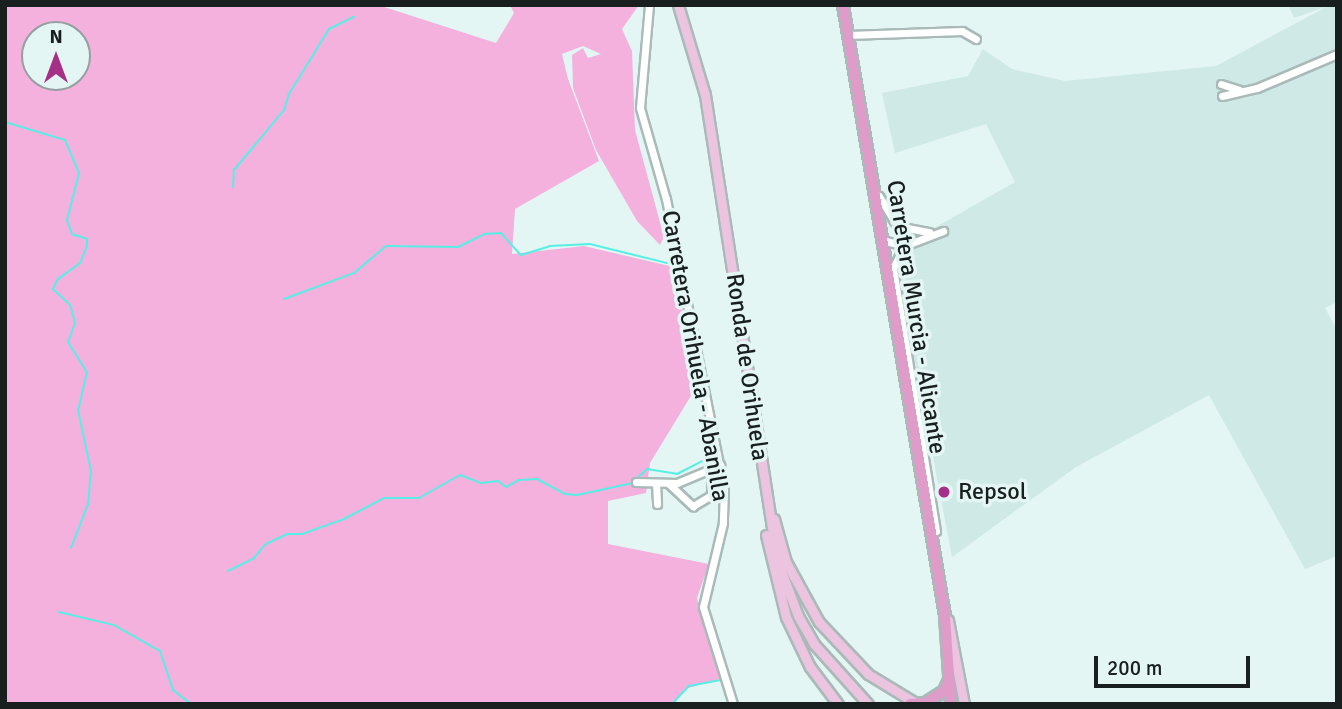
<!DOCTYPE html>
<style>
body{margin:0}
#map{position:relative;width:1342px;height:709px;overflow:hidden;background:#e4f6f4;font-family:Signika,sans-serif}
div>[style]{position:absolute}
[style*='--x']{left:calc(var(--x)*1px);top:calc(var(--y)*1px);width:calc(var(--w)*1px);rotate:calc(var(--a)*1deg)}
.built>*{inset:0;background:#cee9e6}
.green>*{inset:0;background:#f4b1dd}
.stream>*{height:2px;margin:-1px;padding:0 1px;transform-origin:1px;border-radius:1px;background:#57efe5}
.roads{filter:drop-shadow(2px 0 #a9bab8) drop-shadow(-2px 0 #a9bab8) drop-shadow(0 2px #a9bab8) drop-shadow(0 -2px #a9bab8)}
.minor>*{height:7px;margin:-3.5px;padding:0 3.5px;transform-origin:3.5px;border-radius:3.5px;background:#fff}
.major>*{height:9px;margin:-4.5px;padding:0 4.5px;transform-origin:4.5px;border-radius:4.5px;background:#ecc4df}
.highway>*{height:10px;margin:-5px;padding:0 5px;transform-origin:5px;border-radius:5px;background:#e09cc9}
.dots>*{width:19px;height:19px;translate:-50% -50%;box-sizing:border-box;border:4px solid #e4f6f4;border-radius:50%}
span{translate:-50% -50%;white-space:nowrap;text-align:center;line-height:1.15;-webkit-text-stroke:7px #e4f6f4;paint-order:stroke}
.street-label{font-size:24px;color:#191f1f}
.poi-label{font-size:24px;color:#191f1f}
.left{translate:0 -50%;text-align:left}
.frame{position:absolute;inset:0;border:7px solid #191f1f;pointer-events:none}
.north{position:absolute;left:21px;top:21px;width:70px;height:70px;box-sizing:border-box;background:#e4f6f4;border:2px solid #93a09f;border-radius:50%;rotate:0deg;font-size:19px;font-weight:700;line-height:28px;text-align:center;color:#191f1f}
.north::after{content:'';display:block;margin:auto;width:24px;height:32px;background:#a62f87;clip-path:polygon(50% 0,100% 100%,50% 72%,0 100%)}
.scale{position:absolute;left:1094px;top:656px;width:156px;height:32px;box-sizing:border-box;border:4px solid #191f1f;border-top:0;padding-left:9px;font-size:21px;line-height:24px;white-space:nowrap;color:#191f1f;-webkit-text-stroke:5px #e4f6f4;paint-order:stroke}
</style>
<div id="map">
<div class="built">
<i style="clip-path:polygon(1288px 5px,1337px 5px,1337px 302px,1325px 308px,1337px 330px,1337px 556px,1305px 569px,1209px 395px,1076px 467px,952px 557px,894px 251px,1015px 182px,986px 124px,895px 153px,882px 93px,968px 76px,983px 49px,1012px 69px,1065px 81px,1216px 66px,1328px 6px,1294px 18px)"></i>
</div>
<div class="green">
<i style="clip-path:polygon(evenodd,5px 5px,378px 5px,496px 43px,514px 13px,510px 5px,639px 5px,622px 29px,632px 51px,635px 130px,664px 237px,660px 245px,637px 221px,596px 150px,573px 88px,572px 55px,583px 48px,588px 58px,601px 54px,583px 46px,562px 54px,568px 79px,599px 161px,515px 209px,512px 254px,584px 246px,674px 267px,697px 386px,650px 463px,646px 493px,608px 501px,608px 544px,709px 564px,697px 598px,720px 679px,685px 689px,674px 704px,5px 704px,5px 5px,35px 35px,77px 35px,77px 77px,35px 77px,35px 35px)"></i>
</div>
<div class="stream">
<i style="--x:5;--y:122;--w:63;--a:16.7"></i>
<i style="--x:65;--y:140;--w:36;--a:67"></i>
<i style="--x:79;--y:173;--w:49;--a:104.3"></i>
<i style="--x:67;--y:220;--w:15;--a:70"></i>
<i style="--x:72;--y:234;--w:16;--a:18"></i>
<i style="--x:87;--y:239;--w:7;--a:90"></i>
<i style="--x:87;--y:246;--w:18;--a:112"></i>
<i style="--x:80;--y:263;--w:27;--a:144"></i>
<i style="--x:58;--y:279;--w:11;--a:117"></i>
<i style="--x:53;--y:289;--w:23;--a:43"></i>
<i style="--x:70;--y:305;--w:19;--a:74"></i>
<i style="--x:75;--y:323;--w:20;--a:110"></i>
<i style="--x:68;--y:342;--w:36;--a:58"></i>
<i style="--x:87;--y:372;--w:39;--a:103"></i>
<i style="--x:78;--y:410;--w:62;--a:78"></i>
<i style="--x:91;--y:471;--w:33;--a:95"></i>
<i style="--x:88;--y:504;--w:47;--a:111.1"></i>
<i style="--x:233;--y:187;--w:17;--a:-87"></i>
<i style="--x:234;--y:170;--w:78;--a:-50.2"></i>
<i style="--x:284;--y:110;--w:17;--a:-73"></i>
<i style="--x:289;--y:94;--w:76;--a:-58.4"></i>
<i style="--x:329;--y:29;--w:28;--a:-26"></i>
<i style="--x:284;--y:299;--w:75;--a:-20.4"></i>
<i style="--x:354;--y:273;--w:42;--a:-40.2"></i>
<i style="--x:386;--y:246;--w:72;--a:0.8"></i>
<i style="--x:458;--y:247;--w:30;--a:-26"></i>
<i style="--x:485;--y:234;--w:16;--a:-4"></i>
<i style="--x:501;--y:233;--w:30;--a:48"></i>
<i style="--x:521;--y:255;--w:30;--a:-17"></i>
<i style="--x:550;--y:246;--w:40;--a:-2.9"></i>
<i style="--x:590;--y:244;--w:88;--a:13.9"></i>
<i style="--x:636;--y:479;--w:15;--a:-42"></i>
<i style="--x:647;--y:469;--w:30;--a:9"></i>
<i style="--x:677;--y:474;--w:36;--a:-27"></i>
<i style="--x:228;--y:571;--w:28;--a:-26"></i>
<i style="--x:253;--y:559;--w:20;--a:-49"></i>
<i style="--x:266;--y:544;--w:23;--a:-25"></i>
<i style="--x:287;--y:534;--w:15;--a:0"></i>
<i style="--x:302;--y:534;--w:45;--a:-19.7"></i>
<i style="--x:344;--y:519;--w:45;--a:-27.7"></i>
<i style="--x:384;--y:498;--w:35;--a:0"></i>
<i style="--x:419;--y:498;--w:47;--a:-29.3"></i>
<i style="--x:460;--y:475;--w:22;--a:21"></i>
<i style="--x:481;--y:483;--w:17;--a:-7"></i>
<i style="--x:498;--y:481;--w:10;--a:37"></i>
<i style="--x:506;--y:487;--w:15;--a:-28"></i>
<i style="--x:519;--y:480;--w:18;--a:-3"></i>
<i style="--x:537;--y:479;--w:32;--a:28"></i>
<i style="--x:565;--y:494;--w:12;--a:5"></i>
<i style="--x:577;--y:495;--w:57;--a:-12.1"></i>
<i style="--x:59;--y:612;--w:57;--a:13.3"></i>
<i style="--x:114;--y:625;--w:53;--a:29.5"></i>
<i style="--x:160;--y:651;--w:41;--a:71.6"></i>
<i style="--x:173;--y:690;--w:23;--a:38"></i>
<i style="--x:672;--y:704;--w:25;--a:-47"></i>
<i style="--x:689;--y:686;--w:32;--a:-11"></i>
</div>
<div class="roads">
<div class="minor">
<i style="--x:649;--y:5;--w:103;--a:95"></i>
<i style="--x:640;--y:108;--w:95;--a:74.1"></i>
<i style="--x:666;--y:199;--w:296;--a:78.7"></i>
<i style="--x:724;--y:489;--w:34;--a:92"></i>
<i style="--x:723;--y:523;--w:86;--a:103.4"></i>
<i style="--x:703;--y:607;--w:102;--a:72.8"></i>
<i style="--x:848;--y:35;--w:114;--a:-2"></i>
<i style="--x:962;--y:31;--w:16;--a:30"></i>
<i style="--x:1221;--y:84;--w:19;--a:18"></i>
<i style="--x:1222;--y:96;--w:36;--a:-13"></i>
<i style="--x:1257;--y:88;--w:87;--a:-23"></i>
<i style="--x:879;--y:196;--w:35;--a:59"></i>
<i style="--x:897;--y:226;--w:33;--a:11"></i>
<i style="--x:882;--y:240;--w:23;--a:15"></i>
<i style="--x:904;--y:246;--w:8;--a:-83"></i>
<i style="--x:905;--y:238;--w:8;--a:-140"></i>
<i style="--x:636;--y:482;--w:41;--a:1.4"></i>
<i style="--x:677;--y:483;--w:47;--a:-22.7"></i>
<i style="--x:656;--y:483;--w:21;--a:87"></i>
<i style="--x:669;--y:484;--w:33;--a:43"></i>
<i style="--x:693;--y:506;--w:21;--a:-31"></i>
<i style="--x:711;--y:495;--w:27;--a:-90"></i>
<i style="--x:936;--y:531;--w:266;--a:-99.3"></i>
<i style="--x:893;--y:268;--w:25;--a:-63"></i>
<i style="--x:904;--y:246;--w:42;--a:-21"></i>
</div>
<div class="major">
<i style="--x:678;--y:5;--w:94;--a:73.3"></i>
<i style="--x:705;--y:95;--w:471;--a:81.2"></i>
<i style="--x:777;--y:560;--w:60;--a:69.4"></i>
<i style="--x:798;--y:616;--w:32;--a:60"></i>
<i style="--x:814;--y:644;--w:81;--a:48"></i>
<i style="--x:774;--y:519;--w:45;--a:74.4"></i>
<i style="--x:786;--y:562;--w:68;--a:61.2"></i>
<i style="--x:819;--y:622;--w:71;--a:46.7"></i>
<i style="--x:868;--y:674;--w:54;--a:31.3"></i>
<i style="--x:766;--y:535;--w:84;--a:76.3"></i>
<i style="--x:786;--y:617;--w:55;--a:64.4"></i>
<i style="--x:810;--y:667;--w:46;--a:52.9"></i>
<i style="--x:948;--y:620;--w:86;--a:79.2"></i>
</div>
<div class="highway">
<i style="--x:843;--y:5;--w:619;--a:80.52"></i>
<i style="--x:945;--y:616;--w:88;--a:86.1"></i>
<i style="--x:927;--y:702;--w:20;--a:-33"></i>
<i style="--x:944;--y:691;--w:12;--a:-66"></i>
<i style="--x:910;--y:704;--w:21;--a:-3"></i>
</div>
</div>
<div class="dots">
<i style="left:944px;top:492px;background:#a62f87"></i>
</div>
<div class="street-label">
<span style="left:916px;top:317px;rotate:81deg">Carretera Murcia - Alicante</span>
<span style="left:695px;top:356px;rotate:80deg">Carretera Orihuela - Abanilla</span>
<span style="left:747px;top:367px;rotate:82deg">Ronda de Orihuela</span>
</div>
<div class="poi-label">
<span class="left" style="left:958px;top:492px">Repsol</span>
</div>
<div class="frame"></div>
<div class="north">N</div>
<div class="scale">200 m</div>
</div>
